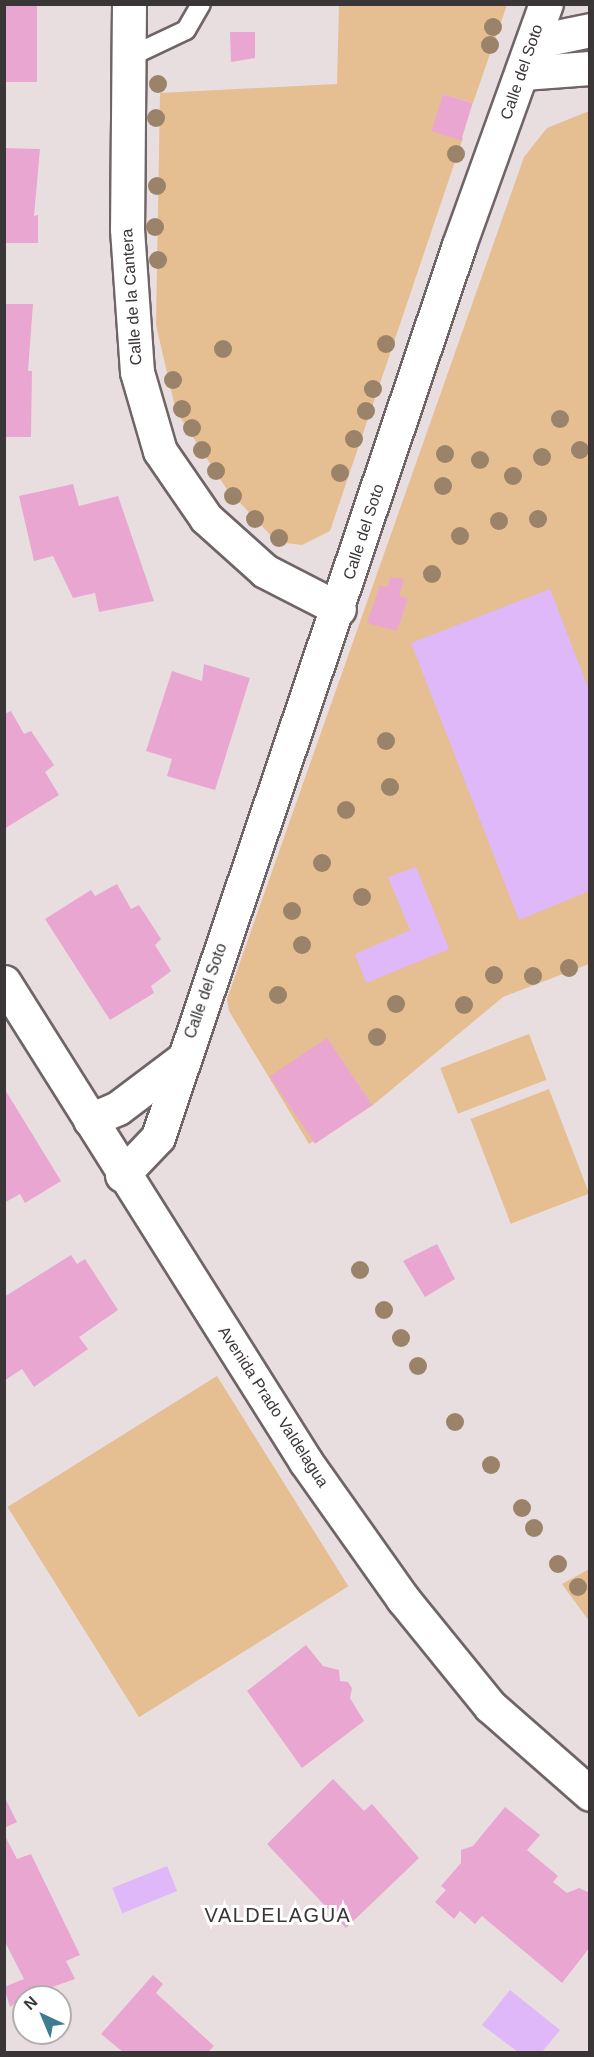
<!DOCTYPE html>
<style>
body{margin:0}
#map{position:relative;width:594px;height:2057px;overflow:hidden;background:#e9dedf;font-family:Helvetica,sans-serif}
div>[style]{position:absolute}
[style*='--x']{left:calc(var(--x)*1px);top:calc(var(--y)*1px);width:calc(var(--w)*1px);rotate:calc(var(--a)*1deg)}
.green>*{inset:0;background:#e5be92;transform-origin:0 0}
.water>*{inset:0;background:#deb8f9;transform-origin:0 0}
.building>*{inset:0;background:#e9a6d1;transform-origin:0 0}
.roads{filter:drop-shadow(2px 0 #6f6566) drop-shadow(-2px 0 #6f6566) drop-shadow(0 2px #6f6566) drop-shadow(0 -2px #6f6566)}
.service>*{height:18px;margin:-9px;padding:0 9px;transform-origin:9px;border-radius:9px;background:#fff}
.minor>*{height:33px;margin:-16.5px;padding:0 16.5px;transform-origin:16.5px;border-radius:16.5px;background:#fff}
.trees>*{width:18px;height:18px;margin:-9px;border-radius:50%;background:#9a8368}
span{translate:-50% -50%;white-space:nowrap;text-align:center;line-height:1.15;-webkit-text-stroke:6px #fff;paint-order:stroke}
.street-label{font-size:16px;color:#3a3536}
.quarter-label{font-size:20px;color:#3a3536;letter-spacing:1.5px}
.frame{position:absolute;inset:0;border:6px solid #3a3536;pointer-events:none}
.north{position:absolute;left:12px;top:1985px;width:60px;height:60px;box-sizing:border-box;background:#fff;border:2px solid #b0aeaf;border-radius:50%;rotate:316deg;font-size:16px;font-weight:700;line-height:24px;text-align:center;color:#3a3536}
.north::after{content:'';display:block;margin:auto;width:21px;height:27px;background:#3d7c91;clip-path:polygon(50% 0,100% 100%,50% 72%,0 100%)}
</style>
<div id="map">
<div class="green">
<i style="clip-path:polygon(339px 5px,507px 5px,473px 103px,443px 94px,433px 131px,463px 138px,330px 531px,302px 545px,277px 542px,226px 488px,176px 411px,156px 325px,160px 93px,337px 84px)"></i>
<i style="clip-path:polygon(589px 111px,589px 964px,503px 997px,373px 1105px,309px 1144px,229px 1011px,227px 999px,524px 157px,547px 128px)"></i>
<i style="left:529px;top:1034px;width:49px;height:95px;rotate:69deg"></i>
<i style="left:549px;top:1089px;width:112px;height:84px;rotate:69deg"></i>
<i style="left:217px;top:1376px;width:248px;height:247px;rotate:58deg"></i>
<i style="clip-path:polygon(589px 1569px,589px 1621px,562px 1584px)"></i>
</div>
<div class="water">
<i style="clip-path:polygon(550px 589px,589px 690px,589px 891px,519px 920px,411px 643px)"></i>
<i style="clip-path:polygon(416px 867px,449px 949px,366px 983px,355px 954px,410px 930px,388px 877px)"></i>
<i style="left:167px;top:1866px;width:27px;height:59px;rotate:68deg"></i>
<i style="clip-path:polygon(510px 1990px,560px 2030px,542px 2052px,518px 2052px,482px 2025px)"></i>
</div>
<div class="building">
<i style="left:4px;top:4px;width:33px;height:78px"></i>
<i style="clip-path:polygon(230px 32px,255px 32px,255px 58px,231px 62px)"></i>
<i style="left:443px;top:94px;width:31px;height:39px;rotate:17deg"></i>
<i style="clip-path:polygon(4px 148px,40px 149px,34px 216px,38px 215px,38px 243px,4px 243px)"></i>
<i style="clip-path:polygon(4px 304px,33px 304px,28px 371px,32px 371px,31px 437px,4px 437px)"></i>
<i style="clip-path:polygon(73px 484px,79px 506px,118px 496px,154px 601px,99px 612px,95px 593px,73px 598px,53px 556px,34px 561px,19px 496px)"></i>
<i style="clip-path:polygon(391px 577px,404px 579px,399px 596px,408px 598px,397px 631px,367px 623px,380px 585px,387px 587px)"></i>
<i style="clip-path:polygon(204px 664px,250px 678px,215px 790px,167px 776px,172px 759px,146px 751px,172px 671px,202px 681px)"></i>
<i style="clip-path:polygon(11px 711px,24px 734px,31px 731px,54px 765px,45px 772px,59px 795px,4px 829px,4px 714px)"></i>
<i style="clip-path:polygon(117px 884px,131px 909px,139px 905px,161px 939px,155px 945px,171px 971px,151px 986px,154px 993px,110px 1020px,45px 919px,91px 890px,95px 896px)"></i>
<i style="left:327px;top:1038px;width:81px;height:69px;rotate:56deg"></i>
<i style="clip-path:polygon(4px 1088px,61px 1181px,25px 1203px,20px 1194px,4px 1203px)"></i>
<i style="clip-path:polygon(437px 1244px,455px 1279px,425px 1297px,403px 1261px)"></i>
<i style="clip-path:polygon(71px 1255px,77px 1264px,85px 1259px,118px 1310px,79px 1337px,88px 1349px,34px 1387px,22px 1369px,4px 1381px,4px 1297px)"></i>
<i style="clip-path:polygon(306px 1645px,323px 1666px,339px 1670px,340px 1681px,348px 1682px,352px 1688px,350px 1698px,364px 1721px,302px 1768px,247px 1691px)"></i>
<i style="clip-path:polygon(333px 1779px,364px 1811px,372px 1804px,419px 1858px,346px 1928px,267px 1844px)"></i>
<i style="clip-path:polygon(4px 1796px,17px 1822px,4px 1828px)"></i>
<i style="clip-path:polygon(505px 1807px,540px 1835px,527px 1850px,558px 1876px,553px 1882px,567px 1893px,579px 1888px,590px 1893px,590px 1947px,562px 1983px,482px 1916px,475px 1924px,460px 1911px,454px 1919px,435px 1902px,446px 1890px,441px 1886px,461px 1863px,461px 1850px,473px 1846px)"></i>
<i style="clip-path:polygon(4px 1834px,17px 1859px,31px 1854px,80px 1955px,66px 1961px,75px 1979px,24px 1997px,10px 2007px,4px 1987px,24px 1979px,4px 1940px)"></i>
<i style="clip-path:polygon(153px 1975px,163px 1984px,156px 1993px,214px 2046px,208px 2052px,123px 2052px,101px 2034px)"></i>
</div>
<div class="roads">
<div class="service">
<i style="--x:129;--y:57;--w:63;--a:-25.3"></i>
<i style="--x:186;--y:30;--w:30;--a:-60"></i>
</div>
<div class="minor">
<i style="--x:129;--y:4;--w:225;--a:90.5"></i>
<i style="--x:127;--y:229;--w:143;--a:86"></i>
<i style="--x:137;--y:372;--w:82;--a:73.8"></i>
<i style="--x:160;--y:451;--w:81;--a:55.5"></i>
<i style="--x:206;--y:518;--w:79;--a:41.9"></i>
<i style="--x:265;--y:571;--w:83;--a:27.2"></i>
<i style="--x:533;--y:42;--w:58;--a:-11.9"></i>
<i style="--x:523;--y:73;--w:67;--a:-4.3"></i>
<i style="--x:4;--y:982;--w:567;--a:57.82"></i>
<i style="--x:306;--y:1462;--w:168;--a:54.7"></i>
<i style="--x:403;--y:1599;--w:138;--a:50.9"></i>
<i style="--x:490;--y:1706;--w:133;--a:41.3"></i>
<i style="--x:90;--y:1120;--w:30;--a:-23"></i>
<i style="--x:118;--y:1108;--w:81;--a:-37"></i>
<i style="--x:122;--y:1175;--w:52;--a:-46.5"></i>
<i style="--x:158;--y:1137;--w:941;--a:-71.35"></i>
<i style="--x:459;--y:245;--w:256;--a:-70.2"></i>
</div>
</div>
<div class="trees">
<i style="left:493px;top:27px"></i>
<i style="left:490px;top:45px"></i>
<i style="left:158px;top:84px"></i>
<i style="left:156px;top:118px"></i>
<i style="left:456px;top:154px"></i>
<i style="left:157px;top:186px"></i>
<i style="left:155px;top:227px"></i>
<i style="left:158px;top:260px"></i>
<i style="left:386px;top:344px"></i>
<i style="left:223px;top:349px"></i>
<i style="left:173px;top:380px"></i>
<i style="left:373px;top:389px"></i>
<i style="left:182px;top:409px"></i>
<i style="left:366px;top:411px"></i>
<i style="left:560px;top:419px"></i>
<i style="left:192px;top:428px"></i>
<i style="left:354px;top:439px"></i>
<i style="left:202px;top:450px"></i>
<i style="left:580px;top:450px"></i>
<i style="left:445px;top:454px"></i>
<i style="left:542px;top:457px"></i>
<i style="left:480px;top:460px"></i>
<i style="left:216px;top:471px"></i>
<i style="left:340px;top:473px"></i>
<i style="left:513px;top:476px"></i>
<i style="left:443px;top:486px"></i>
<i style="left:233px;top:496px"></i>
<i style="left:255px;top:519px"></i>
<i style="left:538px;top:519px"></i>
<i style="left:499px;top:521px"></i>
<i style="left:460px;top:536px"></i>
<i style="left:279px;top:538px"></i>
<i style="left:432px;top:574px"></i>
<i style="left:386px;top:741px"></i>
<i style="left:390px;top:787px"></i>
<i style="left:346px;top:810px"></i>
<i style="left:322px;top:863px"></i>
<i style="left:362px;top:897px"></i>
<i style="left:292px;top:911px"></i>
<i style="left:302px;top:945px"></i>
<i style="left:569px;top:968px"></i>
<i style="left:494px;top:975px"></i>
<i style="left:533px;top:976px"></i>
<i style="left:278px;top:995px"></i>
<i style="left:396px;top:1004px"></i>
<i style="left:464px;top:1005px"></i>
<i style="left:377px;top:1037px"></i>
<i style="left:360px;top:1270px"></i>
<i style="left:384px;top:1310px"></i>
<i style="left:401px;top:1338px"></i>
<i style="left:418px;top:1366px"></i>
<i style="left:455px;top:1422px"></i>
<i style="left:491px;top:1465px"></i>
<i style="left:522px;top:1508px"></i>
<i style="left:534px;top:1528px"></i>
<i style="left:558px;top:1564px"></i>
<i style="left:578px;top:1587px"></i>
</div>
<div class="street-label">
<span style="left:522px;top:72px;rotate:-71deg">Calle del Soto</span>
<span style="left:132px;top:297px;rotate:-94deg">Calle de la Cantera</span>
<span style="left:364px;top:532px;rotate:-72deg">Calle del Soto</span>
<span style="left:206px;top:991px;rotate:-71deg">Calle del Soto</span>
<span style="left:273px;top:1407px;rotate:57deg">Avenida Prado Valdelagua</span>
</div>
<div class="quarter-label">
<span style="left:278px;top:1915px">VALDELAGUA</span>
</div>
<div class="frame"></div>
<div class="north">N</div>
</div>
